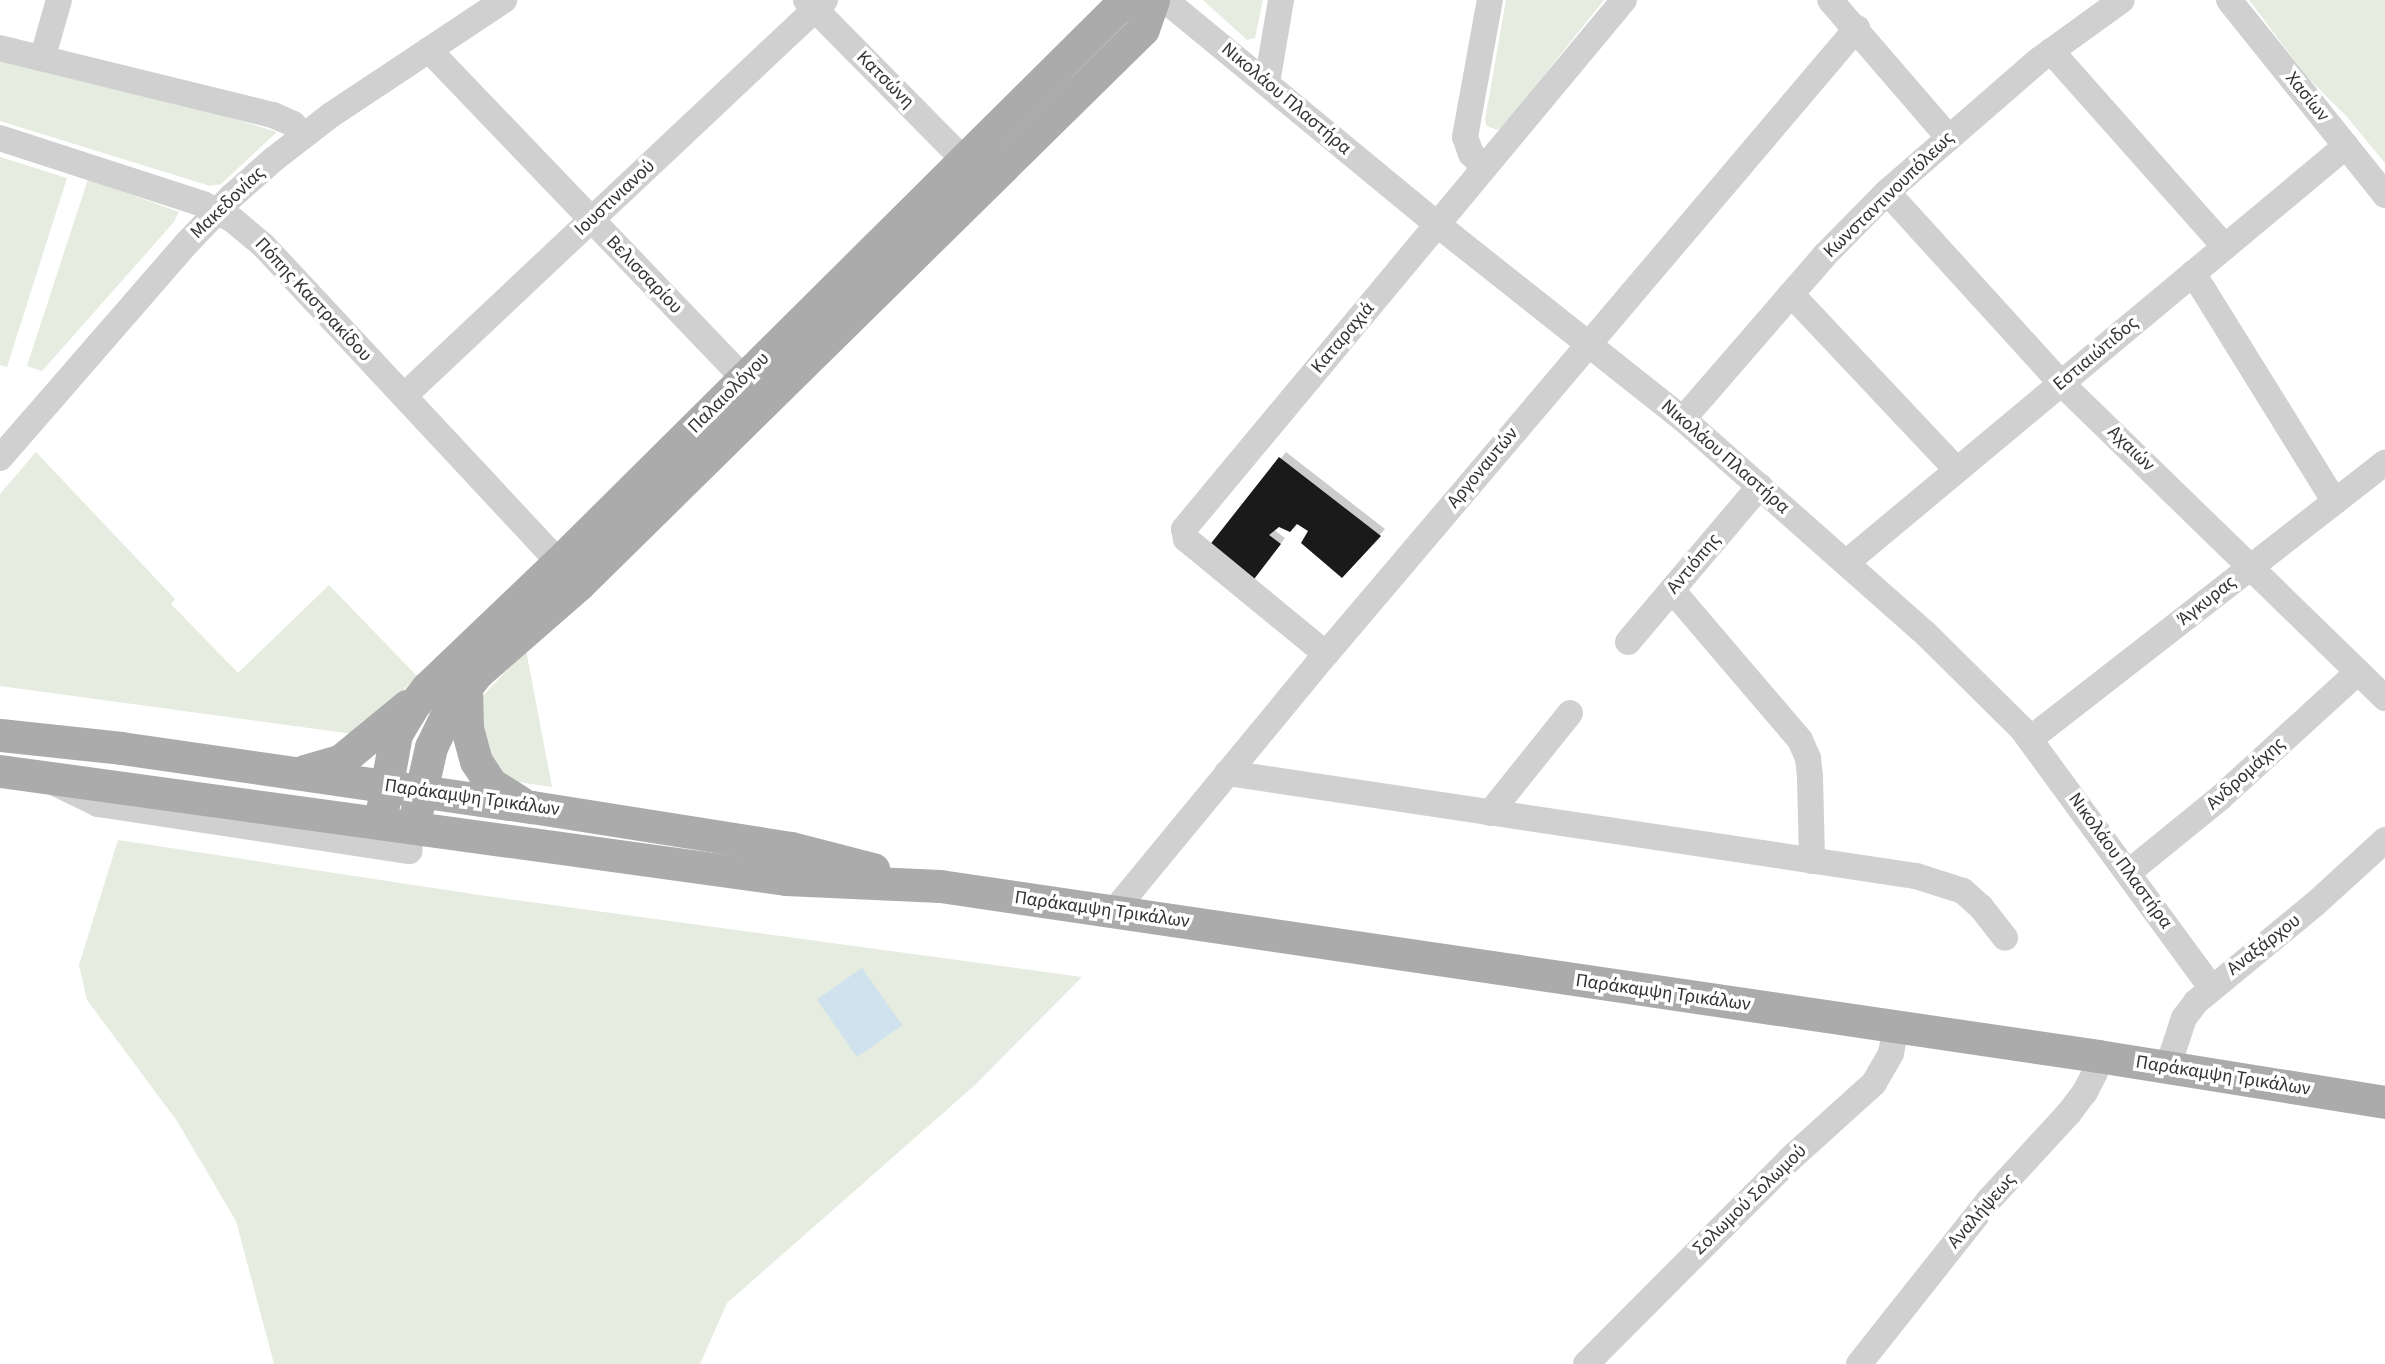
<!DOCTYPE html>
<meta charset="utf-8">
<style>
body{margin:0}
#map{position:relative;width:2385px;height:1364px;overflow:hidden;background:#fff;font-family:"Source Sans 3",sans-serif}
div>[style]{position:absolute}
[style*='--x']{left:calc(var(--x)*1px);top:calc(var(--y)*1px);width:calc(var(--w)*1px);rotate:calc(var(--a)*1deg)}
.green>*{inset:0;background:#e6ecdf}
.water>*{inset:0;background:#cfe2ee;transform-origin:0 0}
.shadow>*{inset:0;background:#0003}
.building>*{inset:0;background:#1a1a1a}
.minor>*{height:26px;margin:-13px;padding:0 13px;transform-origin:13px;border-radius:13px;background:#d0d0d0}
.major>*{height:33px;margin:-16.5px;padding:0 16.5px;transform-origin:16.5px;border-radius:16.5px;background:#ababab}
span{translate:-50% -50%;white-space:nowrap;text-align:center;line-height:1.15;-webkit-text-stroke:7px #fff;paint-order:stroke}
.street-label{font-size:19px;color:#333}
</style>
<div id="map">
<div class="green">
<i style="clip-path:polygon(1203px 0,1263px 0,1255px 38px,1247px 40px)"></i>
<i style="clip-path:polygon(1506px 0,1604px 0,1501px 129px,1497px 130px,1487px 126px,1485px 120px)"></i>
<i style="clip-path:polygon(2249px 0,2385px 0,2385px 163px,2347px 117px,2307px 77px)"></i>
<i style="clip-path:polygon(0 59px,215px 113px,277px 132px,221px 184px,210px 186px,0 121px)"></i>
<i style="clip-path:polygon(0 157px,67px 178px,7px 367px,0 365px)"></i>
<i style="clip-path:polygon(88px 179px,179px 212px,174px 222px,42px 371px,27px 366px)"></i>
<i style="clip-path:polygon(36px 452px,175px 599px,171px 604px,238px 673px,329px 585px,417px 676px,360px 735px,0 686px,0 494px)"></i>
<i style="clip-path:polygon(526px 650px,552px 787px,512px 781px,483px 756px,481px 698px)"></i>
<i style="clip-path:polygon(118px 840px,486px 896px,1082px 977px,975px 1085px,727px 1303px,700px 1364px,274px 1364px,236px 1221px,177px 1121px,87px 1000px,79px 965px)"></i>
</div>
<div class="water">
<i style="left:862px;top:968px;width:70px;height:55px;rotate:55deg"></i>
</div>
<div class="shadow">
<i style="clip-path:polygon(1286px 452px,1385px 529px,1342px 576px,1310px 531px,1298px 522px,1278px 525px,1273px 529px,1285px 538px,1254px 578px,1207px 551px)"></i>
</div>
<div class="building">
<i style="clip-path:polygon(1279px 457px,1381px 536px,1342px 578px,1301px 543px,1308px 531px,1297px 524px,1290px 532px,1279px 527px,1269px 535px,1281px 544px,1248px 587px,1205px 551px)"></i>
</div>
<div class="minor">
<i style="--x:806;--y:0;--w:225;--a:45.4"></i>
<i style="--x:1165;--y:0;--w:354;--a:39.5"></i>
<i style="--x:1438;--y:225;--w:313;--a:38.4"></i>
<i style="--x:1683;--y:419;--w:324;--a:41.5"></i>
<i style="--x:1926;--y:634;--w:135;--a:44.7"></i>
<i style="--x:2022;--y:729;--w:320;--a:53.8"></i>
<i style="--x:1830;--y:0;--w:182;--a:49.2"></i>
<i style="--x:2229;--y:0;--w:250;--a:51.3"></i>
<i style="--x:0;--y:48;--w:281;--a:13.8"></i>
<i style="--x:273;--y:115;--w:22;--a:24"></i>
<i style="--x:293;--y:124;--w:15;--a:48"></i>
<i style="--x:429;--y:50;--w:455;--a:46.2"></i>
<i style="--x:2051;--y:51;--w:262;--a:48.4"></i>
<i style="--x:43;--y:56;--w:58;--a:-74.1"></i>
<i style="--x:1267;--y:83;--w:84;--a:-80.4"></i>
<i style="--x:0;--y:138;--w:213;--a:18"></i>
<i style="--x:203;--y:204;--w:34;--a:28"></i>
<i style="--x:233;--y:220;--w:39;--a:40"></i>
<i style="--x:263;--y:245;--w:454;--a:47"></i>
<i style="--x:1485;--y:167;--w:19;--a:-137"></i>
<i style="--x:1471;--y:154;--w:18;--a:-109"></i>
<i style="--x:1465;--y:137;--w:139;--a:-79.7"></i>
<i style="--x:1887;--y:192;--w:258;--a:47.7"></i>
<i style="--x:2061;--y:383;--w:452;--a:44.2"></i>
<i style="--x:2193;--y:273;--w:269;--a:58.2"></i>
<i style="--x:1791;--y:294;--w:242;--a:46.7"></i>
<i style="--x:404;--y:396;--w:578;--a:-43.25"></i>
<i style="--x:1683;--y:419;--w:216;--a:-49.1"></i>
<i style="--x:1824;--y:256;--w:90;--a:-45.5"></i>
<i style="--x:1887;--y:192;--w:201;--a:-41"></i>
<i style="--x:2039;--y:60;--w:102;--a:-35.9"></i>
<i style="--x:0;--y:458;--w:285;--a:-49"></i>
<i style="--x:187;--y:243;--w:64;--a:-46.3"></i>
<i style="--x:231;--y:197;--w:57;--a:-41.5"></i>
<i style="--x:274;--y:159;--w:72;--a:-37.7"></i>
<i style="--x:331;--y:115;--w:208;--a:-33.6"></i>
<i style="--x:1847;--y:562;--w:650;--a:-39.82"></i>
<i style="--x:1672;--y:590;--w:197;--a:49.5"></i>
<i style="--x:1800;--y:740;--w:20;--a:66"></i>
<i style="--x:1808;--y:758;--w:19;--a:84"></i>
<i style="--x:1810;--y:777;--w:84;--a:88.6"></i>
<i style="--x:1628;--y:642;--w:204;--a:-49.8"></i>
<i style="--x:1326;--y:654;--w:181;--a:-140.6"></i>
<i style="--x:1186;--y:539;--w:10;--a:-101"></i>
<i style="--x:1184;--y:529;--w:688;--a:-50.25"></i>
<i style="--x:2030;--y:739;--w:450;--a:-37.9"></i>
<i style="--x:1227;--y:773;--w:697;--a:8.5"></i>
<i style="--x:1916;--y:876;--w:49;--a:17.7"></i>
<i style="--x:1963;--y:891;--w:24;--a:42"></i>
<i style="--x:1981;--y:907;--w:39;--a:52"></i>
<i style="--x:57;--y:784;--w:46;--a:26"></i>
<i style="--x:98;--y:804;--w:315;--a:8.6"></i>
<i style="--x:409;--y:851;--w:24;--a:-81"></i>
<i style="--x:1490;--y:813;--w:128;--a:-51.3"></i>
<i style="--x:2129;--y:872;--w:117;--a:-39.1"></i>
<i style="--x:2220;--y:798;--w:187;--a:-42.4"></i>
<i style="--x:1114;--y:911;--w:333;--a:-50.5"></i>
<i style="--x:1326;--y:654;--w:821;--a:-49.69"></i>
<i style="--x:2168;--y:1066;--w:51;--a:-71.6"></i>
<i style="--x:2184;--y:1018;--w:20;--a:-53"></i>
<i style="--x:2196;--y:1002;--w:154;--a:-39.5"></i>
<i style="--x:2315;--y:904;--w:95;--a:-42.4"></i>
<i style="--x:1586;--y:1364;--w:289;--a:-45.1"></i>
<i style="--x:1790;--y:1159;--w:113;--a:-42.1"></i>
<i style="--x:1874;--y:1083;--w:34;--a:-60"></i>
<i style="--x:1891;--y:1053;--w:26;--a:-79"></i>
<i style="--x:1859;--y:1364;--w:209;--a:-51.6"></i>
<i style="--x:1989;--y:1200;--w:118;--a:-47.4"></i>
<i style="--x:2069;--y:1113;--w:26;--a:-53"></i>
<i style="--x:2085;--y:1092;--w:22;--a:-63"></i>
<i style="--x:2095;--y:1072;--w:16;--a:-79"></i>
</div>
<div class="major">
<i style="--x:466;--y:686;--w:42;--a:88.6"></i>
<i style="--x:467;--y:728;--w:34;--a:75"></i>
<i style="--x:476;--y:761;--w:27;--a:57"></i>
<i style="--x:491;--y:784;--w:34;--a:32"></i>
<i style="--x:0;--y:735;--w:122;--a:6.1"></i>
<i style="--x:121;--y:748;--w:415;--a:8.2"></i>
<i style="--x:532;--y:807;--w:262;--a:9"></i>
<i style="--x:791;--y:848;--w:85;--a:14.4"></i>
<i style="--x:0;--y:771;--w:793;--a:7.82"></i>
<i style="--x:786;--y:879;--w:154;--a:2.6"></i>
<i style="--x:940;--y:886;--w:1170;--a:8.35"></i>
<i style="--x:2098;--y:1056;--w:291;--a:9.1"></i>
<i style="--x:304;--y:771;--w:37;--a:-16"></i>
<i style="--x:340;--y:761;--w:87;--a:-39.4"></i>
<i style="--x:380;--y:822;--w:89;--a:-79.7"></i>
<i style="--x:396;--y:734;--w:31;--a:-59"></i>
<i style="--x:412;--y:707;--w:24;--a:-52"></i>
<i style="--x:427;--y:688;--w:182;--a:-43.7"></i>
<i style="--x:559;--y:562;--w:788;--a:-44.79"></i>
<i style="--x:1118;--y:7;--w:19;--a:-21"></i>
<i style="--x:413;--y:827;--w:82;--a:-77.3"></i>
<i style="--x:431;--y:747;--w:48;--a:-64"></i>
<i style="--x:452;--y:704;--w:40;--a:-51"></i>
<i style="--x:477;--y:673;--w:135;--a:-41.1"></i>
<i style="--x:579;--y:584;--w:791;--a:-44.54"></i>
<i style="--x:1143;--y:29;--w:31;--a:-71"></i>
</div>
<div class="street-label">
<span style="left:885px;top:80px;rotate:45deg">Κατσώνη</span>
<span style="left:2307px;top:97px;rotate:51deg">Χασίων</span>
<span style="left:1286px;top:99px;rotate:40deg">Νικολάου Πλαστήρα</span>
<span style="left:1889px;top:195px;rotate:-44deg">Κωνσταντινουπόλεως</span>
<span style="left:615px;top:198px;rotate:-43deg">Ιουστινιανού</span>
<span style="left:228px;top:203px;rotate:-44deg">Μακεδονίας</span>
<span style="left:644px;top:275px;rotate:46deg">Βελισσαρίου</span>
<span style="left:313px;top:300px;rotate:47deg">Πόπης Καστρακίδου</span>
<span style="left:1343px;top:338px;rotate:-50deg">Καταραχιά</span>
<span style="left:2096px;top:354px;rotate:-40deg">Εστιαιώτιδος</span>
<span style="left:729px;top:393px;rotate:-45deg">Παλαιολόγου</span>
<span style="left:2131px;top:449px;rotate:44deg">Αχαιών</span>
<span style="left:1725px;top:457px;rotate:41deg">Νικολάου Πλαστήρα</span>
<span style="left:1483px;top:468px;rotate:-50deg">Αργοναυτών</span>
<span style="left:1694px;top:564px;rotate:-50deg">Αντιόπης</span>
<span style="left:2207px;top:601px;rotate:-38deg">Άγκυρας</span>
<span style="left:2246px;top:774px;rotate:-42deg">Ανδρομάχης</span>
<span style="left:472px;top:798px;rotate:8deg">Παράκαμψη Τρικάλων</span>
<span style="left:2120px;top:861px;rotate:54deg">Νικολάου Πλαστήρα</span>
<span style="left:1102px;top:910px;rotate:8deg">Παράκαμψη Τρικάλων</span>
<span style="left:2264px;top:945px;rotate:-38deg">Αναξάρχου</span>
<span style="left:1663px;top:993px;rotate:8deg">Παράκαμψη Τρικάλων</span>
<span style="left:2223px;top:1076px;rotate:9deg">Παράκαμψη Τρικάλων</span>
<span style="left:1750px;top:1200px;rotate:-44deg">Σολωμού Σολωμού</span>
<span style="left:1982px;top:1211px;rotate:-49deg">Αναλήψεως</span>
</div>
</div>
